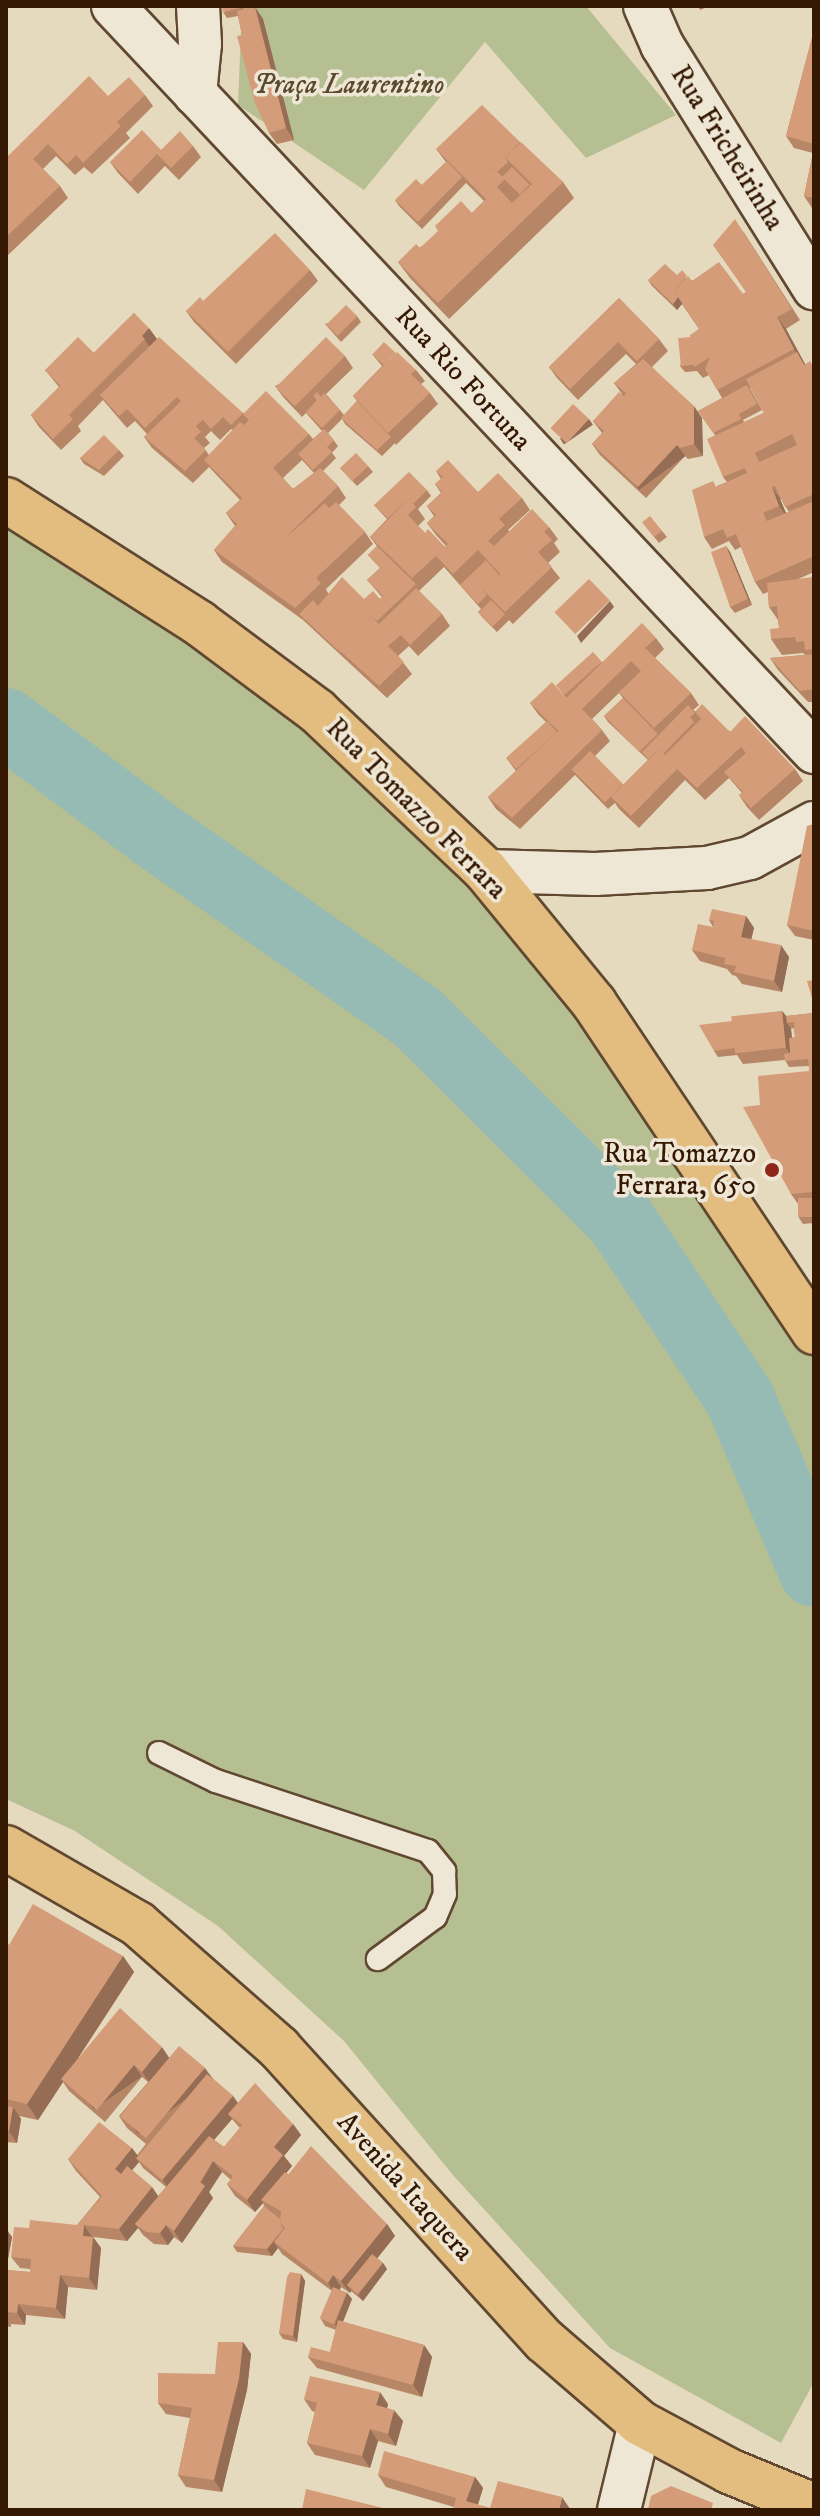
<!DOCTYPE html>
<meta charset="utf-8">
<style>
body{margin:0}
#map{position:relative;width:820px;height:2516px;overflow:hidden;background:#e6dabe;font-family:"IM FELL DW Pica",serif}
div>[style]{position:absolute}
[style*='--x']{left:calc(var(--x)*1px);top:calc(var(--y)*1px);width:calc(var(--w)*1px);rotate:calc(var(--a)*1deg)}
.green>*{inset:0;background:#b6bf91}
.river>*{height:70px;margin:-35px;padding:0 35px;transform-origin:35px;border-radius:35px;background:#96bab4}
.roads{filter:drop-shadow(2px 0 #604831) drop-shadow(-2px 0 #604831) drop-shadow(0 2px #604831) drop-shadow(0 -2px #604831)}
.lane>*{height:22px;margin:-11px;padding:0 11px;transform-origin:11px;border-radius:11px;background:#efe7d5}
.street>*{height:42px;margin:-21px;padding:0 21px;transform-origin:21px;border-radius:21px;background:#efe7d5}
.primary>*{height:44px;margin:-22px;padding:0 22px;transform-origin:22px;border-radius:22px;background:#e3bd7f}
.wall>*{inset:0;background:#b68667}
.shaded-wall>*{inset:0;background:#946d54;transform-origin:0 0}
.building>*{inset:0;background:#d49c78;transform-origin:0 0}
.dots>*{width:22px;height:22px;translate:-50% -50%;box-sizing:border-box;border:4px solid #efe7d5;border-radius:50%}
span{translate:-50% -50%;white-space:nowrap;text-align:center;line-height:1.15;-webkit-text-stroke:7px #efe7d5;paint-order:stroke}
.park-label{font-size:28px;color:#5b4a2d;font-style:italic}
.street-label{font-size:28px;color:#341802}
.poi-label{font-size:28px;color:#341802}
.right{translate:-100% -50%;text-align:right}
.frame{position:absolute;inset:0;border:8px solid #341802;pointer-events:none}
</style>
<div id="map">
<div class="green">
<i style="clip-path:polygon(242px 6px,586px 6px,676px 115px,586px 158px,485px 42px,364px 190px,238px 105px)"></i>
<i style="clip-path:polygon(6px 500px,476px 853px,814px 1324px,814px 2382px,781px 2443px,610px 2348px,452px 2174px,344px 2041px,218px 1926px,75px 1831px,6px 1799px)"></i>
</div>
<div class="river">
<i style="--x:6;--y:723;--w:187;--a:36.7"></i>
<i style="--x:156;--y:835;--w:320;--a:34.9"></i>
<i style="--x:418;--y:1018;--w:284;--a:44.9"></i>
<i style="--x:619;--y:1218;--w:218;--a:56.2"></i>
<i style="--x:740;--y:1399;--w:188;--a:66.8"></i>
</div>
<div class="roads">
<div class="lane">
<i style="--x:159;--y:1753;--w:64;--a:26.2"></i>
<i style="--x:216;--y:1781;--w:223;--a:18.3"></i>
<i style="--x:428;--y:1851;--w:26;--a:51"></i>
<i style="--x:444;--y:1871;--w:23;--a:88"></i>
<i style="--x:445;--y:1894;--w:25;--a:113"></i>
<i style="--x:435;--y:1917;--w:71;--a:143.6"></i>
</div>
<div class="street">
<i style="--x:113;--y:6;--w:1024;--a:46.78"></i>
<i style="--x:645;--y:6;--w:43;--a:66.4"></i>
<i style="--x:662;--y:45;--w:287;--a:58"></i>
<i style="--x:195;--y:94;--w:50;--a:-84.3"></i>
<i style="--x:200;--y:44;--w:38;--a:-93"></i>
<i style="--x:486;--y:871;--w:109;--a:1.6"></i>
<i style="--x:595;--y:874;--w:112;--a:-3.1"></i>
<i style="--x:707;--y:868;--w:44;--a:-13.1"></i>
<i style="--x:750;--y:858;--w:73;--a:-28.7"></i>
<i style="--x:619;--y:2510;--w:89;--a:-76.4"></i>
</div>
<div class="primary">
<i style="--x:6;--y:500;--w:229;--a:32.5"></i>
<i style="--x:199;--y:623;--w:147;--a:36.7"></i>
<i style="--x:317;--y:711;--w:233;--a:43.4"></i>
<i style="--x:486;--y:871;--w:171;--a:50.7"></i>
<i style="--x:594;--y:1003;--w:396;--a:56.2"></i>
<i style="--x:6;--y:1848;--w:152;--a:29.9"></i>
<i style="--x:138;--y:1924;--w:188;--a:41.3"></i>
<i style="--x:279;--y:2048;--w:396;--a:47.8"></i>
<i style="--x:545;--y:2341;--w:125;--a:40.8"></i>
<i style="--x:640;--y:2423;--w:101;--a:28.3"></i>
<i style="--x:729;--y:2471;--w:92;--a:22.4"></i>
</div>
</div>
<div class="wall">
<i style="clip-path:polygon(243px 6px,244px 9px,255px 7px,263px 19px,294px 140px,277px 144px,269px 133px,242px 35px,238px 16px,227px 18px,223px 12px)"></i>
<i style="clip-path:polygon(698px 6px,710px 6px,700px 10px)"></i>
<i style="clip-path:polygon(814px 30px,814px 209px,812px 208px,804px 196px,813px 153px,794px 148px,786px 136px)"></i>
<i style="clip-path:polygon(145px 95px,153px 106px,126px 133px,130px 138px,92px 174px,84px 167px,75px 175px,56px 156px,43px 169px,60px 186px,68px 198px,6px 257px,6px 158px,108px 96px)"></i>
<i style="clip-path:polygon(520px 142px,563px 182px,574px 198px,449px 319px,410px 278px,398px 262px,472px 213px,484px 201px,466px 183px,422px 229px,399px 206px,395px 200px,422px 185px,446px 162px,436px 149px)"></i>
<i style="clip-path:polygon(193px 146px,201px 157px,179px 180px,165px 166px,138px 194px,118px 173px,110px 162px,161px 150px)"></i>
<i style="clip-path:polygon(evenodd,743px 231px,800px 320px,786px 329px,805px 364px,814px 367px,814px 572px,796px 580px,814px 577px,814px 702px,808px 702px,778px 670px,770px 658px,805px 655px,803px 653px,782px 655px,771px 639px,779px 628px,778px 620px,769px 607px,768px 592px,763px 594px,755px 582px,741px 547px,735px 550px,729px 541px,712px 549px,704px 537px,717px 486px,727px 482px,723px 477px,715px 435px,698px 411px,722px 398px,709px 375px,703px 378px,697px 371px,685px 372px,680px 366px,691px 337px,699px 329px,682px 304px,677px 310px,652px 286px,648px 280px,677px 275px,693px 281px,743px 294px,746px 292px,743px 231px,751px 388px,764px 413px,744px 422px,743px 420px,762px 410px,750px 388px,751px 388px,743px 231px,780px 499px,781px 499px,789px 512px,786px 513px,780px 499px)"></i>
<i style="clip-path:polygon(310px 270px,318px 281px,236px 364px,194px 322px,186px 311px,203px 301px)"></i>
<i style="clip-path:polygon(619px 298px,659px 339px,668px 351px,652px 367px,702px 418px,703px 456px,688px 459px,685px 456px,646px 498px,600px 455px,592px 444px,602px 433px,593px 421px,622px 394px,614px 383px,636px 364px,626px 354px,578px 400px,557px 378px,549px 367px)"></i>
<i style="clip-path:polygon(evenodd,134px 313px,157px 339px,243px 413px,309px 434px,313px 439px,322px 431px,306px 413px,302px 417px,284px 398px,275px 386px,345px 356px,353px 368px,326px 394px,344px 415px,357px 401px,353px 396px,382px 366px,372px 354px,416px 370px,425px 381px,421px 384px,430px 393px,438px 404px,396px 445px,395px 443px,382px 456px,345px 424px,342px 419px,328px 433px,338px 446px,332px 453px,336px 458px,323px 471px,338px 486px,346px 498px,339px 505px,365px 532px,373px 544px,326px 589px,328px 593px,364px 599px,380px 599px,382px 597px,367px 580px,380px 568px,368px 555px,377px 546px,370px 537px,387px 519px,374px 505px,427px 490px,431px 496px,418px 509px,425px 519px,418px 526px,425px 533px,445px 547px,446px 546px,436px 535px,427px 523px,434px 516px,427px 506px,441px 493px,435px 484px,441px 479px,436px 471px,478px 492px,522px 498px,530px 510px,508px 530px,509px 531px,549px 527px,558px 539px,554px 543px,560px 552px,548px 563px,560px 578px,513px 624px,508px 619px,509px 620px,497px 632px,483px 618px,478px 612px,481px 609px,444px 567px,419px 591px,442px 614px,450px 626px,418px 656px,409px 646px,398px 656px,412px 674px,387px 698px,303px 620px,222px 562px,214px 550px,235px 526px,226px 513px,240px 500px,209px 467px,193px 483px,152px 448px,144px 437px,147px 434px,135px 421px,127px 428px,103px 400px,78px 426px,81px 431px,61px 450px,39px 427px,31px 415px,59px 387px,45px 370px,94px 353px,134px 313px,231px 429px,233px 430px,209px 455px,204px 448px,210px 443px,205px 437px,211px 431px,220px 440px,231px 429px,134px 313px,302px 460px,314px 473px,293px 489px,283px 478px,302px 460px)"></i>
<i style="clip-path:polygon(357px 316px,361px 322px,341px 342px,325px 324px)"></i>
<i style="clip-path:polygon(119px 450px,124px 456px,104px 476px,84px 464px,80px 458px)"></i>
<i style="clip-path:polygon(368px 466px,373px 472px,357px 486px,340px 468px)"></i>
<i style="clip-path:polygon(642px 522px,662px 531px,667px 537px,659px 543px)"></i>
<i style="clip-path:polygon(726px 546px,730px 552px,752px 605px,735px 613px,730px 607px)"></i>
<i style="clip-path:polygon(evenodd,656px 638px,664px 649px,655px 658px,691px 693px,699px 705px,693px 710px,795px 769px,803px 781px,759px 820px,747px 807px,739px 795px,742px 793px,729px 778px,705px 800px,685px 780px,639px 828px,619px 809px,615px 803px,608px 809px,575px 775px,520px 829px,496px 809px,488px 797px,516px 771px,507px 759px,546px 722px,538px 714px,530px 703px,566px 698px,557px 686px,602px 662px,656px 638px,619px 693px,623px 698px,604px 716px,608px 722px,648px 760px,623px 785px,595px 756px,610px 741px,602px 730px,592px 719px,619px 693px)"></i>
<i style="clip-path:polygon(814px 824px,814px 940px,795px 936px,787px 925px)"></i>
<i style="clip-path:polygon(746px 916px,754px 928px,751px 939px,789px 957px,782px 992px,742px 984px,736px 976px,732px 975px,727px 969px,700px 961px,692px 950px,713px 927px,709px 920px)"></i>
<i style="clip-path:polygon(evenodd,782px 1011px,786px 1016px,814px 1013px,814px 1223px,803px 1224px,799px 1218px,798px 1204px,791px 1194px,760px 1105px,809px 1071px,809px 1066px,789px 1067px,785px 1060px,743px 1064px,737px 1055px,718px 1057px,714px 1051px,732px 1021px,782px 1011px,794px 1028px,795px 1037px,792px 1038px,791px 1029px,794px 1028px)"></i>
<i style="clip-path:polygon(evenodd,6px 1943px,9px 1945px,123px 1956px,134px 1972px,79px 2057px,169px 2058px,211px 2077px,233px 2096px,238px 2103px,293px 2124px,301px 2135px,284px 2156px,292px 2166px,286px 2173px,387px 2224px,395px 2236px,377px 2258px,383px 2263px,387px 2269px,363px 2301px,351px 2291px,350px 2293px,341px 2287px,340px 2290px,347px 2293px,352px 2299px,343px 2322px,424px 2345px,432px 2357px,422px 2397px,317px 2368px,308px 2357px,330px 2352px,336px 2330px,325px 2326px,321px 2319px,332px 2291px,282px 2254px,278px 2248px,272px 2256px,237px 2252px,233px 2246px,264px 2206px,263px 2203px,255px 2212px,235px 2196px,227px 2184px,231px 2180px,222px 2172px,209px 2192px,213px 2198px,182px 2243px,174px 2237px,168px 2245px,154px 2244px,143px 2235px,138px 2228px,127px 2241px,93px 2237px,101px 2248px,97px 2290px,68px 2287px,65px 2319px,26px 2315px,25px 2325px,11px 2324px,11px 2327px,6px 2326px,6px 2229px,12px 2237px,6px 2270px,30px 2272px,30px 2269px,20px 2268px,11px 2257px,29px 2228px,77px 2225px,100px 2197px,76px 2171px,68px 2159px,132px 2148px,137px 2155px,146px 2144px,127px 2128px,119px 2116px,148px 2082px,142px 2077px,105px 2122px,69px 2091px,63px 2082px,38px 2120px,19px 2116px,21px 2119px,17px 2143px,6px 2142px,6px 1943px,232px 2119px,240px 2128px,224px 2147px,214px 2140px,232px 2119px,6px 1943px,139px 2162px,143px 2168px,166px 2187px,158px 2196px,152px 2187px,132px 2170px,139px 2162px)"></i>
<i style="clip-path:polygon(301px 2274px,305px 2281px,297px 2342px,283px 2339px,279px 2333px)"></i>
<i style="clip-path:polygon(243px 2342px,251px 2354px,247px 2390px,222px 2492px,186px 2487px,178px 2475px,190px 2418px,166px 2414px,158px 2403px,215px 2374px)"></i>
<i style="clip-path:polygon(304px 2399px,388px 2404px,387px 2408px,403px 2421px,396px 2446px,378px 2441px,370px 2468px,315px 2455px,307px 2443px,315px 2412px,312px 2411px)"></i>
<i style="clip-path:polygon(378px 2475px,475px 2477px,483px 2488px,478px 2505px,490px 2508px,570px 2509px,453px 2510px,454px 2507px,386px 2487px)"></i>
</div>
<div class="shaded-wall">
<i style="clip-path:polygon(255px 7px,263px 19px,294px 140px,286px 128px)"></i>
<i style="clip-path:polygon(692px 280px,696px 287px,677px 310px,673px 304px)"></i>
<i style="clip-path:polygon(777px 317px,786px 329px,812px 377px,794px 349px)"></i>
<i style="clip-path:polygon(149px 328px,157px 339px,150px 347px,142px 336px)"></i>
<i style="clip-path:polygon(694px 406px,702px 418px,703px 456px,694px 444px)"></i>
<i style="left:589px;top:419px;width:7px;height:35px;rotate:56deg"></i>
<i style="left:677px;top:445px;width:14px;height:57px;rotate:54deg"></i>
<i style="clip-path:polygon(772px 487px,780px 499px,788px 518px,779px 506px)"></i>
<i style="clip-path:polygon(726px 546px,730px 552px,752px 605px,748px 599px)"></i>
<i style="clip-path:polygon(610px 601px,614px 607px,581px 643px,577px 636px)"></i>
<i style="clip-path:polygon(746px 916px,754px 928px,749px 949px,741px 937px)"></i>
<i style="clip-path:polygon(781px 945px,789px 957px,782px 992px,774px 981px)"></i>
<i style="clip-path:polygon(782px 1011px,791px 1022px,787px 1023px,791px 1029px,794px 1059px,786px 1048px)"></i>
<i style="clip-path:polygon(123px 1956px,134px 1972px,63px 2081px,61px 2079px,63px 2082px,38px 2120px,27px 2104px)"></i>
<i style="clip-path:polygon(162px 2047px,170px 2059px,150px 2083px,142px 2072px)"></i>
<i style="left:134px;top:2065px;width:14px;height:58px;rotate:56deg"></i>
<i style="left:205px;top:2068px;width:14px;height:93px;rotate:54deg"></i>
<i style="clip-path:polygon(233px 2096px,241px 2108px,228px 2114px,232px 2119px,170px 2191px,162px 2179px)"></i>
<i style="clip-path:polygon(13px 2107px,21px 2119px,17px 2143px,9px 2131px)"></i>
<i style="clip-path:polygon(293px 2124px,301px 2135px,284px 2156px,292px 2166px,263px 2202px,261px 2200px,263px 2203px,255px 2212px,247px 2200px,274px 2147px)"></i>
<i style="clip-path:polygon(132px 2148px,141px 2160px,135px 2157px,139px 2162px,123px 2181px,115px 2169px)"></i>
<i style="clip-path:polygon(213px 2161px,222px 2172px,209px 2192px,213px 2198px,182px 2243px,174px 2231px)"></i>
<i style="clip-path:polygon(152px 2187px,160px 2199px,135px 2224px,138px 2228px,127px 2241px,119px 2229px)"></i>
<i style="clip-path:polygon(387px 2224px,395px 2236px,352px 2290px,347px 2285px,351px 2291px,350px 2293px,341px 2281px)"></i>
<i style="clip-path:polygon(84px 2225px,92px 2237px,83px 2236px)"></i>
<i style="clip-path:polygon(166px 2225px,174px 2237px,168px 2245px,160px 2233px)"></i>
<i style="clip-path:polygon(6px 2229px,12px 2237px,6px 2270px)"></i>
<i style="clip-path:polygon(283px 2229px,274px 2242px,278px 2248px,272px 2256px,267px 2249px)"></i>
<i style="clip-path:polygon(93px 2237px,101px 2248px,97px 2290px,89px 2278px)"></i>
<i style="clip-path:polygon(383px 2263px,387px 2269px,363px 2301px,358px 2295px)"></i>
<i style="clip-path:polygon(301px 2274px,305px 2281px,297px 2342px,293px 2336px)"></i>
<i style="clip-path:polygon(60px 2275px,68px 2287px,65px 2319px,56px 2308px)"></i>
<i style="clip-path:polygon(333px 2275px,341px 2287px,336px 2295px,328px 2283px)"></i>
<i style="clip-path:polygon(347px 2293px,352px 2299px,339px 2331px,335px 2325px)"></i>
<i style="clip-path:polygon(18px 2304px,26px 2315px,25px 2325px,17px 2313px)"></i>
<i style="clip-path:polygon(243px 2342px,251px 2354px,247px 2390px,222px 2492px,214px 2480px)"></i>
<i style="clip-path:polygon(424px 2345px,432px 2357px,422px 2397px,413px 2385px)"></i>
<i style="clip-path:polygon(380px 2392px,388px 2404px,385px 2417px,376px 2405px)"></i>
<i style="clip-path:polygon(394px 2410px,403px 2421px,396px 2446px,388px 2434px)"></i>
<i style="clip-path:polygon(370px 2429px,378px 2441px,370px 2468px,362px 2456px)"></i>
<i style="clip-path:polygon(475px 2477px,483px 2488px,476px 2510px,466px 2501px)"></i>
<i style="clip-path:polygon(562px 2497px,570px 2509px,570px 2510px,559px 2510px)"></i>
</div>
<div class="building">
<i style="clip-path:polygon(222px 6px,241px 6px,241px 8px,223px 12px)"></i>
<i style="clip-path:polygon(255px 7px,286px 128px,269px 133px,255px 103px,237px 36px,242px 35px,237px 11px)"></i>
<i style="clip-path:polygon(814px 30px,814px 144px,786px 136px)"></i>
<i style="clip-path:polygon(89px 76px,108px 96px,129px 77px,145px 95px,117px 122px,121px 126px,83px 163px,76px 155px,67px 164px,48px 144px,33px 159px,60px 186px,6px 237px,6px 158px)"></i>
<i style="clip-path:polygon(482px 105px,520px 142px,505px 157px,508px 162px,497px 172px,493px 168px,474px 187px,478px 191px,436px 149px)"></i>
<i style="clip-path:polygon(142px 130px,161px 150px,180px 131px,193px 146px,171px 168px,157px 154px,130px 182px,110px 162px)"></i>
<i style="clip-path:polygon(521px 142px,563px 182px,438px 303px,398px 262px,416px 244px,420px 248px,438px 231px,435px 226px,461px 201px,472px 213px,486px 199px,474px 187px,493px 168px,505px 179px,497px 187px,512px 203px,532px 184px,505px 157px)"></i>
<i style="clip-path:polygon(814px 148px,814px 198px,804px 196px)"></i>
<i style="clip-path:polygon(447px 161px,462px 177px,418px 222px,395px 200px,416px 179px,422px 185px)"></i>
<i style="left:512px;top:167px;width:25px;height:14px;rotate:45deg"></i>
<i style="clip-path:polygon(735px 219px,792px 309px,777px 317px,794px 349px,717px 390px,705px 369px,710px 357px,694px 367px,690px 335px,699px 329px,674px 291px,688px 276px,692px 281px,719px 262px,743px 294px,746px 292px,713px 245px)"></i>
<i style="clip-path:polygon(275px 233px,310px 270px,228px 352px,186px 311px,200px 297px,203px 301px)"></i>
<i style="clip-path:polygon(665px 264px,677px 275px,682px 270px,687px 276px,674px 291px,678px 297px,673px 304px,648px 280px)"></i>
<i style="clip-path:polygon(619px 298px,659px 339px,637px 361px,618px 342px,570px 389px,549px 367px)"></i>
<i style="left:346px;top:305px;width:16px;height:28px;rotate:45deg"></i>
<i style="clip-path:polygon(134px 313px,149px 328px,142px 336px,145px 339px,69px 415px,73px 419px,53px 439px,31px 415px)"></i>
<i style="left:78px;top:337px;width:23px;height:47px;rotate:45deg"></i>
<i style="clip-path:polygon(159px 337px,243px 413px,231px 425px,223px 417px,211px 429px,203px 420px,196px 426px,201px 432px,194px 438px,206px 450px,185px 471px,144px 437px,181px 401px,177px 397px,145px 428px,127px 409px,119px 416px,100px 395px)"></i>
<i style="left:326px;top:337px;width:27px;height:71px;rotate:45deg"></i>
<i style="left:691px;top:337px;width:28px;height:13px;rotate:84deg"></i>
<i style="left:384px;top:342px;width:16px;height:17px;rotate:43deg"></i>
<i style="clip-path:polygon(397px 352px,416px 370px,411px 374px,430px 393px,388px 433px,353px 396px)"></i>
<i style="clip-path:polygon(evenodd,797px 352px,804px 365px,810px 361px,814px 368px,814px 494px,785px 507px,775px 486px,772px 487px,779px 506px,763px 513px,767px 521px,814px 501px,814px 556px,755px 582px,736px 534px,727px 538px,723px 529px,704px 537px,692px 490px,713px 481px,716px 487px,747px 473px,745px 468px,723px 477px,707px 439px,764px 413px,746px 379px,797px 352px,792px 434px,797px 445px,759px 462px,755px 453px,792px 434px)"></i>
<i style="clip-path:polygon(643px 359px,694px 406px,694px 444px,680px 448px,677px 445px,638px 487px,592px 444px,604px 431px,593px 421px,619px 392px,624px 396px,626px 393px,614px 383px)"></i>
<i style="clip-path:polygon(747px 385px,757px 404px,739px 414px,741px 419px,713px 433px,698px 411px)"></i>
<i style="clip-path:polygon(266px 391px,309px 434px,273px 468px,293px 489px,320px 468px,338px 486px,283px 540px,325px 503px,329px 508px,336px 502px,365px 532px,316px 578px,321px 583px,295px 608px,214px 550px,237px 524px,226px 513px,242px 498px,204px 460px,240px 422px,244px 425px,249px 420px,243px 414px)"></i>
<i style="clip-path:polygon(317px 392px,321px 397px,324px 393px,340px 410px,322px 428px,306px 412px,317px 400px,313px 396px)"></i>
<i style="clip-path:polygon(357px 401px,391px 437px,377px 450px,341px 418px)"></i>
<i style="left:573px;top:404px;width:22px;height:33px;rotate:43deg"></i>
<i style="clip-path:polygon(324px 429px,334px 440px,327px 447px,332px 452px,313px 470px,298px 454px)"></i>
<i style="clip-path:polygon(104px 435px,119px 450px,99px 470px,80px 458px)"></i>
<i style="left:356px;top:453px;width:18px;height:22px;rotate:47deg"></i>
<i style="clip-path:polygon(448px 460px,478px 492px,498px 473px,522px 498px,499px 519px,505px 525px,488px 541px,494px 546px,532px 509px,549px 527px,544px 532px,552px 540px,538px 552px,552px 567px,505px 612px,483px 590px,500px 574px,478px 550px,453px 574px,436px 556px,412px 578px,370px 537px,409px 499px,416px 507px,408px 515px,425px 533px,428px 529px,445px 547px,448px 544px,427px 523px,436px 515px,427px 506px,442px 492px,435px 484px,443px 477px,436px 471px)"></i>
<i style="clip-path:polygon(409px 472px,427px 490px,413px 504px,409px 499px,388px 518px,374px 505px)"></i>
<i style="left:650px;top:516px;width:19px;height:10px;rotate:51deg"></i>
<i style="clip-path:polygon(377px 546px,416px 584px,377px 621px,372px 617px,338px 649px,342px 654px,299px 614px,313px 600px,318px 606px,342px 577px,364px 599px,373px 591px,380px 599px,383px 596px,367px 580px,380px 568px,368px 555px)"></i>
<i style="clip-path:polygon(726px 546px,748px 599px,730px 607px,711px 552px)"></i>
<i style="clip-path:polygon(486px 560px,499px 575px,483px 590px,487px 595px,478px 604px,460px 585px)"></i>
<i style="clip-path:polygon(814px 577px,814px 649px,805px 650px,804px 641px,796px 642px,795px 637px,771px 639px,770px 629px,779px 628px,777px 606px,769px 607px,767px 583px)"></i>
<i style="left:589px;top:579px;width:30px;height:48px;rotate:46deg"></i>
<i style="clip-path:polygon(416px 588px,442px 614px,410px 645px,401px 635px,388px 646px,404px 662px,379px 686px,338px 649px,372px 617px,379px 624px)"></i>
<i style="left:491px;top:600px;width:20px;height:18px;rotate:45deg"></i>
<i style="clip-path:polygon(642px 623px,656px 638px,645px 648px,691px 693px,654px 728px,619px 692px,641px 671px,631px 661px,582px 709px,602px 730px,512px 818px,488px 797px,558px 731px,530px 703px,552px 682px,566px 698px)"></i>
<i style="left:593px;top:652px;width:13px;height:50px;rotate:48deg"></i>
<i style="clip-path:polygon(814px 654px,814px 689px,800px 691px,770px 658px)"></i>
<i style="left:623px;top:698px;width:50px;height:26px;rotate:46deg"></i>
<i style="clip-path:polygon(702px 704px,730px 732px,745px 716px,795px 769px,751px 808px,739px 795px,743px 792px,724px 772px,746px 753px,741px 747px,697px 788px,677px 769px,631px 816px,611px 797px,659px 749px,665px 755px,701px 719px,695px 712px)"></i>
<i style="clip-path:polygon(688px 705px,695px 713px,690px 717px,694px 722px,663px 754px,659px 749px,648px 759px,642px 752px)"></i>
<i style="left:547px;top:721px;width:15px;height:55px;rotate:48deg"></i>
<i style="left:590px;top:751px;width:47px;height:26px;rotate:45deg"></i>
<i style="clip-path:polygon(814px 824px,814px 931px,787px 925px,807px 826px)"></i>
<i style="clip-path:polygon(712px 909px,746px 916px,741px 937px,781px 945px,774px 981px,734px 972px,736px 966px,724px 964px,725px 958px,692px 950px,698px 924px,713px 927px,714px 921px,709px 920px)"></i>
<i style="clip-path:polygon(814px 980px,814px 1005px,807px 981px)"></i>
<i style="left:782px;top:1011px;width:37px;height:51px;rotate:84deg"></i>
<i style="clip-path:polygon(814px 1013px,814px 1053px,808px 1054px,809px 1059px,785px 1061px,784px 1054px,790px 1053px,789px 1038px,795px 1037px,794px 1022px,787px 1023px,786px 1016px)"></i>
<i style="clip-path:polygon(732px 1021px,735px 1048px,714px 1051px,699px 1025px)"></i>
<i style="clip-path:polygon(814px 1053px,814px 1100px,812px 1100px,812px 1105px,814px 1105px,814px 1192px,791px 1194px,743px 1107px,760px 1105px,758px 1076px,809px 1071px,808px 1054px)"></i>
<i style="left:814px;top:1198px;width:19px;height:16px;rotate:90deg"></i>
<i style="clip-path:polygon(33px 1904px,123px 1956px,27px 2104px,6px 2099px,6px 1943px,9px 1945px)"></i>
<i style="clip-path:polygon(120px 2008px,162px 2047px,142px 2072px,134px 2065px,97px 2110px,61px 2079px)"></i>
<i style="left:179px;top:2046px;width:34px;height:92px;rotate:40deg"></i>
<i style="left:207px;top:2074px;width:34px;height:110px;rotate:40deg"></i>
<i style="clip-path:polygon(255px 2083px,293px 2124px,274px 2147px,283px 2155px,247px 2200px,227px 2184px,233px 2176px,213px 2161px,200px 2182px,205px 2186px,174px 2231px,166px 2225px,160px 2233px,146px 2232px,135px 2224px,209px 2136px,224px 2147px,242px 2125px,228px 2114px)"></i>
<i style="clip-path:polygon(6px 2106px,13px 2107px,9px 2131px,6px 2131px)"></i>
<i style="clip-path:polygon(99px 2122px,132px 2148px,115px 2169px,121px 2174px,127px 2166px,152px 2187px,119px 2229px,84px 2225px,83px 2236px,93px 2237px,89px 2278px,60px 2275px,56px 2308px,18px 2304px,17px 2313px,6px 2312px,6px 2270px,30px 2272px,31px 2259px,11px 2257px,14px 2227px,29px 2228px,30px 2220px,77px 2225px,102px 2196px,68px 2159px)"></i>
<i style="clip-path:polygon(311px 2146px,387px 2224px,341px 2281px,333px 2275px,328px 2283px,274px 2242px,285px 2228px,280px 2223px,281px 2211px,261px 2200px,285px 2172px,288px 2175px)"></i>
<i style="clip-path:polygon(264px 2206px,280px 2219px,280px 2223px,283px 2229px,267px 2249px,233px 2246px)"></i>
<i style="left:372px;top:2254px;width:14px;height:40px;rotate:39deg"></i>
<i style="clip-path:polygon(290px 2272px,301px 2274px,293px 2336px,279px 2333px,287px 2277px)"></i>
<i style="left:333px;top:2287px;width:15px;height:34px;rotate:23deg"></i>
<i style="clip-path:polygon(338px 2320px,424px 2345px,413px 2385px,308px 2357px,311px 2347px,330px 2352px)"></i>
<i style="clip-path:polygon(218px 2342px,243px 2342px,239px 2379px,214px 2480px,178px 2475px,192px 2408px,158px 2403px,158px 2373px,215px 2374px)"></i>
<i style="clip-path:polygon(310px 2376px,380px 2392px,376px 2405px,394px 2410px,388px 2434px,370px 2429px,362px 2456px,307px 2443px,317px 2403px,304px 2399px)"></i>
<i style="clip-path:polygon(384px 2451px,475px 2477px,466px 2501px,490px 2508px,498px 2481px,562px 2497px,559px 2510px,453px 2510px,456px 2498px,378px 2475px)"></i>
<i style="clip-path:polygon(671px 2486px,713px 2503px,711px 2510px,648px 2510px,651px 2496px)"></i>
<i style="clip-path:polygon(306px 2489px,391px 2510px,302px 2510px)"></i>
</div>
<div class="dots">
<i style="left:772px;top:1170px;background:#8f2418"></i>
</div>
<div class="park-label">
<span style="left:349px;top:85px">Praça Laurentino</span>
</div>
<div class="street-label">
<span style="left:727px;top:148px;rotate:58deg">Rua Fricheirinha</span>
<span style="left:463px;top:379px;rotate:47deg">Rua Rio Fortuna</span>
<span style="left:416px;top:809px;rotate:45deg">Rua Tomazzo Ferrara</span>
<span style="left:405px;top:2187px;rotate:48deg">Avenida Itaquera</span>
</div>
<div class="poi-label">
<span class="right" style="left:756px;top:1170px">Rua Tomazzo<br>Ferrara, 650</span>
</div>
<div class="frame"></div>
</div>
